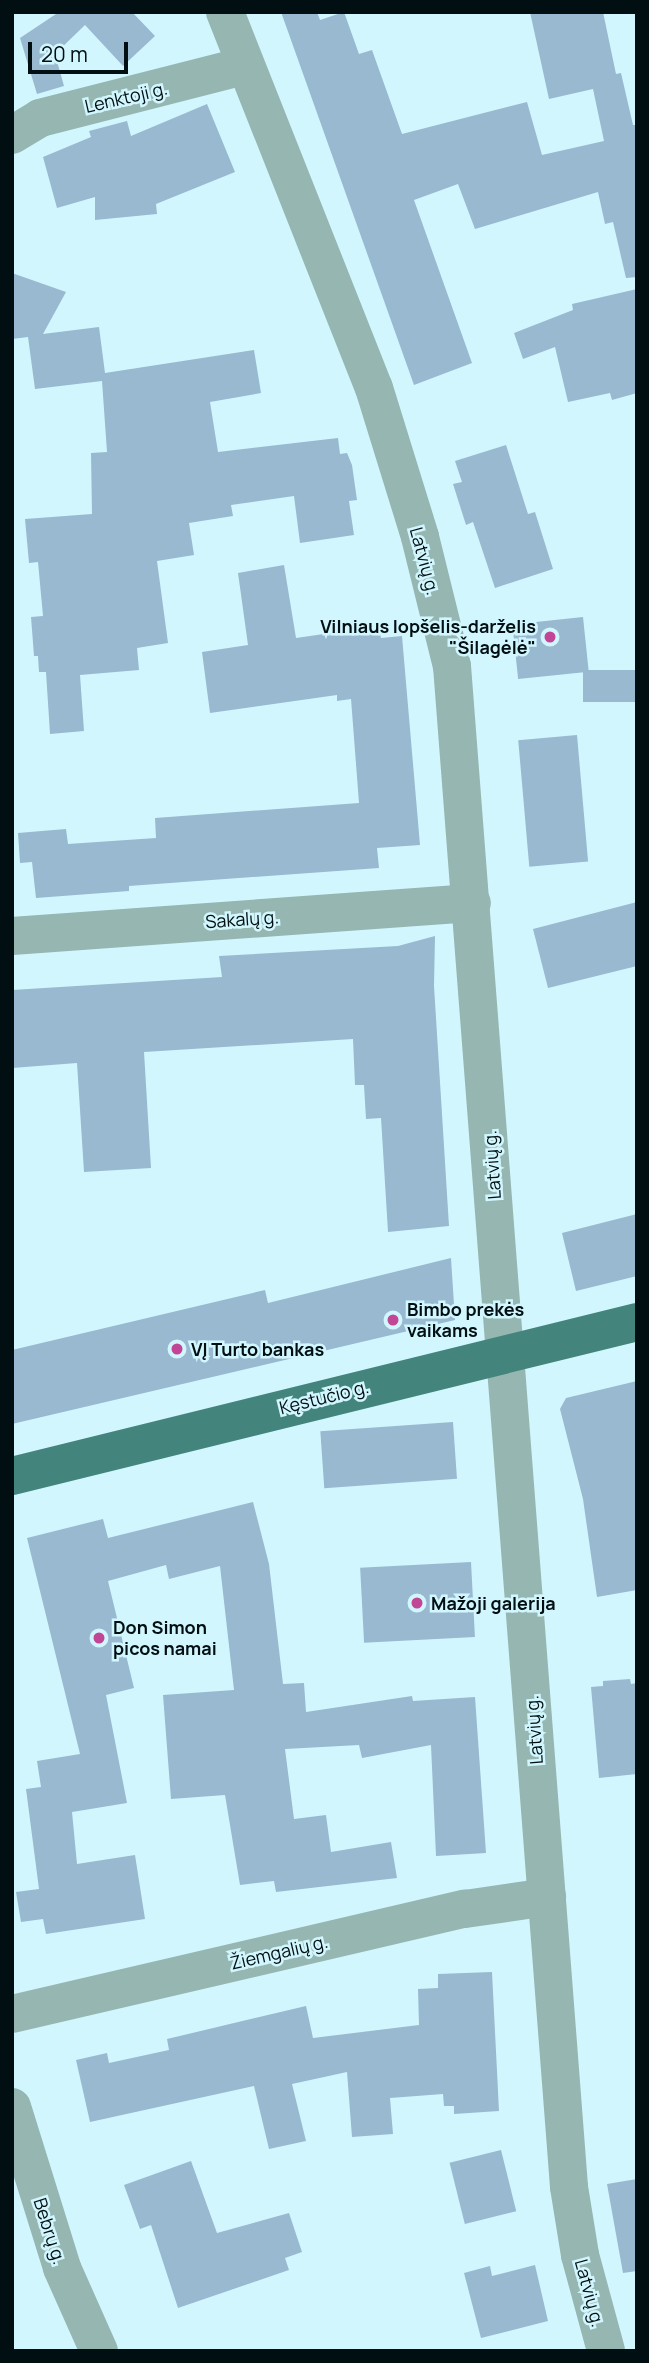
<!DOCTYPE html>
<meta charset="utf-8">
<style>
body{margin:0}
#map{position:relative;width:649px;height:2363px;overflow:hidden;background:#d2f6fe;font-family:Manrope,sans-serif}
div>[style]{position:absolute}
[style*='--x']{left:calc(var(--x)*1px);top:calc(var(--y)*1px);width:calc(var(--w)*1px);rotate:calc(var(--a)*1deg)}
.building>*{inset:0;background:#98b9d0;transform-origin:0 0}
.minor>*{height:38px;margin:-19px;padding:0 19px;transform-origin:19px;border-radius:19px;background:#95b6b1}
.major>*{height:38px;margin:-19px;padding:0 19px;transform-origin:19px;border-radius:19px;background:#43857d}
.dots>*{width:19px;height:19px;translate:-50% -50%;box-sizing:border-box;border:4px solid #d2f6fe;border-radius:50%}
span{translate:-50% -50%;white-space:nowrap;text-align:center;line-height:1.15;-webkit-text-stroke:5px #d2f6fe;paint-order:stroke}
.street-label{font-size:18px;color:#010f12}
.poi-label{font-size:18px;color:#010f12;font-weight:700}
.right{translate:-100% -50%;text-align:right}
.left{translate:0 -50%;text-align:left}
.frame{position:absolute;inset:0;border:14px solid #010f12;pointer-events:none}
.scale{position:absolute;left:28px;top:42px;width:100px;height:32px;box-sizing:border-box;border:4px solid #010f12;border-top:0;padding-left:9px;font-size:21px;line-height:24px;white-space:nowrap;color:#010f12;-webkit-text-stroke:5px #d2f6fe;paint-order:stroke}
</style>
<div id="map">
<div class="building">
<i style="clip-path:polygon(59px 12px,132px 12px,155px 36px,123px 66px,85px 25px,55px 54px,64px 86px,37px 94px,20px 38px)"></i>
<i style="clip-path:polygon(281px 12px,317px 12px,320px 20px,344px 12px,359px 54px,372px 50px,402px 134px,527px 102px,542px 155px,604px 141px,593px 89px,549px 99px,530px 12px,603px 12px,616px 74px,621px 73px,633px 125px,637px 125px,637px 277px,626px 278px,613px 222px,605px 224px,598px 192px,475px 229px,458px 184px,414px 200px,472px 363px,414px 385px)"></i>
<i style="clip-path:polygon(207px 104px,235px 172px,156px 204px,157px 214px,95px 220px,95px 197px,57px 208px,43px 157px,91px 137px,89px 131px,127px 121px,131px 136px)"></i>
<i style="clip-path:polygon(12px 273px,66px 292px,43px 334px,99px 327px,105px 373px,254px 350px,261px 393px,210px 402px,218px 452px,338px 438px,340px 454px,347px 453px,352px 465px,357px 500px,349px 501px,354px 535px,300px 543px,294px 496px,231px 505px,233px 516px,189px 523px,194px 555px,157px 561px,168px 643px,137px 648px,139px 670px,80px 675px,84px 731px,50px 734px,46px 672px,39px 672px,38px 656px,34px 656px,31px 617px,43px 616px,38px 562px,29px 563px,25px 519px,92px 514px,91px 453px,107px 452px,102px 381px,35px 389px,28px 337px,12px 339px)"></i>
<i style="clip-path:polygon(637px 289px,637px 393px,612px 400px,610px 393px,568px 402px,555px 347px,523px 359px,514px 333px,573px 310px,572px 304px)"></i>
<i style="clip-path:polygon(506px 445px,528px 514px,535px 512px,553px 569px,495px 588px,473px 522px,466px 525px,453px 484px,462px 482px,455px 461px)"></i>
<i style="clip-path:polygon(284px 565px,296px 638px,379px 626px,381px 638px,402px 636px,420px 845px,377px 848px,379px 868px,129px 886px,129px 891px,36px 898px,32px 862px,20px 863px,18px 833px,66px 829px,68px 844px,156px 838px,155px 818px,359px 803px,351px 699px,337px 701px,337px 695px,210px 713px,202px 652px,248px 645px,238px 573px)"></i>
<i style="left:583px;top:617px;width:55px;height:71px;rotate:84deg"></i>
<i style="left:637px;top:670px;width:32px;height:54px;rotate:90deg"></i>
<i style="left:577px;top:735px;width:127px;height:59px;rotate:85deg"></i>
<i style="clip-path:polygon(637px 902px,637px 966px,548px 988px,533px 929px)"></i>
<i style="clip-path:polygon(435px 936px,434px 986px,449px 1226px,388px 1232px,381px 1118px,366px 1119px,364px 1085px,355px 1085px,353px 1039px,144px 1052px,151px 1168px,84px 1172px,77px 1063px,12px 1068px,12px 990px,222px 977px,219px 956px,398px 946px)"></i>
<i style="clip-path:polygon(637px 1214px,637px 1276px,576px 1291px,562px 1233px)"></i>
<i style="clip-path:polygon(451px 1258px,455px 1320px,12px 1424px,12px 1350px,265px 1290px,268px 1303px)"></i>
<i style="clip-path:polygon(637px 1381px,637px 1590px,597px 1597px,583px 1499px,560px 1409px,566px 1398px)"></i>
<i style="left:453px;top:1422px;width:57px;height:133px;rotate:86deg"></i>
<i style="clip-path:polygon(253px 1502px,269px 1564px,283px 1684px,304px 1683px,306px 1712px,412px 1696px,413px 1701px,475px 1697px,486px 1853px,436px 1856px,431px 1745px,362px 1758px,359px 1745px,285px 1749px,294px 1819px,326px 1815px,331px 1852px,391px 1842px,397px 1878px,276px 1892px,274px 1881px,240px 1885px,225px 1795px,171px 1799px,163px 1695px,234px 1690px,220px 1566px,169px 1579px,166px 1565px,108px 1581px,134px 1688px,106px 1695px,127px 1803px,72px 1812px,77px 1864px,135px 1855px,145px 1919px,46px 1934px,43px 1919px,21px 1922px,16px 1892px,39px 1889px,26px 1789px,41px 1787px,37px 1761px,80px 1754px,27px 1538px,103px 1519px,108px 1538px)"></i>
<i style="left:471px;top:1562px;width:75px;height:111px;rotate:87deg"></i>
<i style="clip-path:polygon(630px 1679px,631px 1684px,637px 1683px,637px 1774px,599px 1778px,591px 1687px,603px 1686px,603px 1681px)"></i>
<i style="clip-path:polygon(492px 1972px,499px 2111px,454px 2114px,454px 2106px,444px 2106px,443px 2094px,390px 2098px,393px 2134px,352px 2137px,347px 2072px,292px 2084px,306px 2141px,269px 2149px,254px 2086px,90px 2122px,76px 2060px,107px 2053px,109px 2063px,169px 2050px,167px 2039px,306px 2006px,313px 2038px,419px 2025px,418px 1989px,438px 1988px,438px 1974px)"></i>
<i style="left:501px;top:2150px;width:63px;height:53px;rotate:76deg"></i>
<i style="clip-path:polygon(191px 2161px,217px 2233px,289px 2213px,302px 2252px,285px 2258px,289px 2270px,178px 2308px,151px 2225px,140px 2229px,124px 2185px)"></i>
<i style="clip-path:polygon(637px 2179px,637px 2271px,623px 2273px,607px 2184px)"></i>
<i style="clip-path:polygon(535px 2265px,548px 2321px,481px 2338px,464px 2273px,490px 2266px,492px 2276px)"></i>
</div>
<div class="minor">
<i style="--x:225;--y:12;--w:404;--a:68.4"></i>
<i style="--x:374;--y:388;--w:156;--a:72.8"></i>
<i style="--x:420;--y:537;--w:133;--a:76.1"></i>
<i style="--x:452;--y:666;--w:1525;--a:85.6"></i>
<i style="--x:569;--y:2187;--w:69;--a:80.8"></i>
<i style="--x:580;--y:2255;--w:99;--a:74.8"></i>
<i style="--x:12;--y:135;--w:33;--a:-31"></i>
<i style="--x:40;--y:118;--w:211;--a:-14.3"></i>
<i style="--x:12;--y:936;--w:461;--a:-4.1"></i>
<i style="--x:12;--y:2014;--w:465;--a:-13.1"></i>
<i style="--x:465;--y:1909;--w:83;--a:-8.3"></i>
<i style="--x:12;--y:2107;--w:169;--a:72.7"></i>
<i style="--x:62;--y:2268;--w:91;--a:66"></i>
</div>
<div class="major">
<i style="--x:12;--y:1476;--w:644;--a:-13.84"></i>
</div>
<div class="dots">
<i style="left:550px;top:637px;background:#c24696"></i>
<i style="left:393px;top:1320px;background:#c24696"></i>
<i style="left:177px;top:1349px;background:#c24696"></i>
<i style="left:417px;top:1603px;background:#c24696"></i>
<i style="left:99px;top:1638px;background:#c24696"></i>
</div>
<div class="street-label">
<span style="left:126px;top:97px;rotate:-13deg">Lenktoji g.</span>
<span style="left:425px;top:561px;rotate:75deg">Latvių g.</span>
<span style="left:242px;top:919px;rotate:-4deg">Sakalų g.</span>
<span style="left:492px;top:1165px;rotate:-94deg">Latvių g.</span>
<span style="left:324px;top:1397px;rotate:-14deg">Kęstučio g.</span>
<span style="left:534px;top:1730px;rotate:-94deg">Latvių g.</span>
<span style="left:279px;top:1952px;rotate:-13deg">Žiemgalių g.</span>
<span style="left:50px;top:2231px;rotate:72deg">Bebrų g.</span>
<span style="left:590px;top:2293px;rotate:75deg">Latvių g.</span>
</div>
<div class="poi-label">
<span class="right" style="left:536px;top:637px">Vilniaus lopšelis-darželis<br>"Šilagėlė"</span>
<span class="left" style="left:407px;top:1320px">Bimbo prekės<br>vaikams</span>
<span class="left" style="left:191px;top:1349px">VĮ Turto bankas</span>
<span class="left" style="left:431px;top:1603px">Mažoji galerija</span>
<span class="left" style="left:113px;top:1638px">Don Simon<br>picos namai</span>
</div>
<div class="frame"></div>
<div class="scale">20 m</div>
</div>
